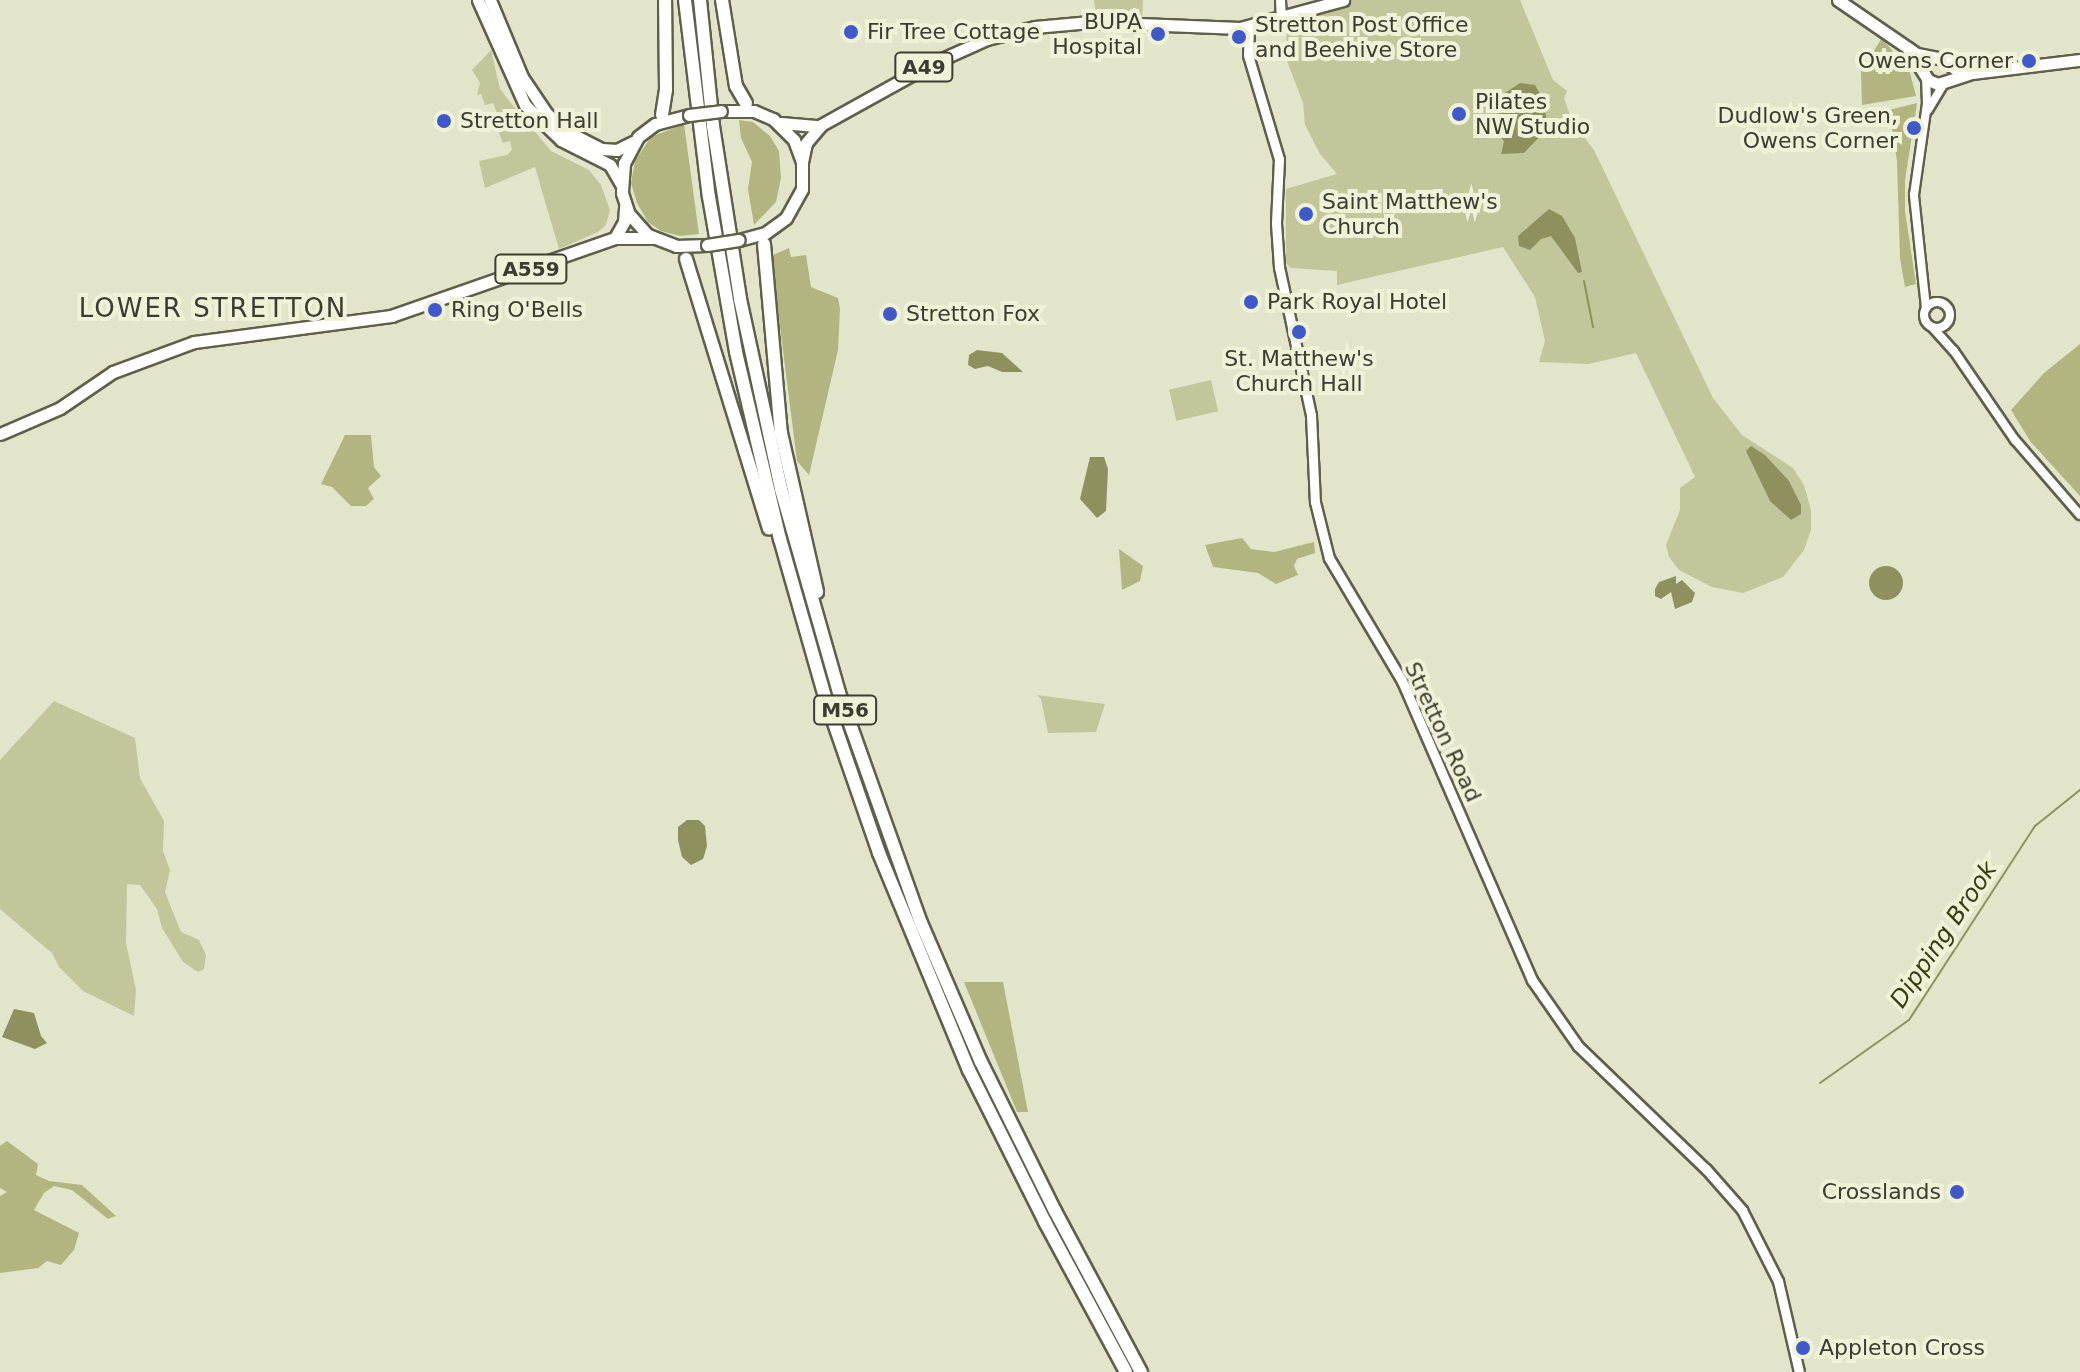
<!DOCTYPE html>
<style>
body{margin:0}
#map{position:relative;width:2080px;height:1372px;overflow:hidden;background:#e3e5cb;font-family:"DejaVu Sans",sans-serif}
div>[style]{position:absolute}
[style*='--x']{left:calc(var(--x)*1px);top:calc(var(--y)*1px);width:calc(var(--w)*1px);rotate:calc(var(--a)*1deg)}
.green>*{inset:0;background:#c3c69b;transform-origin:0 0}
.forest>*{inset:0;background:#b2b580}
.water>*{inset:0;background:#8e915d}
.round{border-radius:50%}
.stream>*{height:2px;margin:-1px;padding:0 1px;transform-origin:1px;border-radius:1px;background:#8e915d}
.roads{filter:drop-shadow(2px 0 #5f604a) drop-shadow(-2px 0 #5f604a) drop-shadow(0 2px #5f604a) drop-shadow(0 -2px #5f604a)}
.tertiary>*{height:8px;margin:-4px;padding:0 4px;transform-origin:4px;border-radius:4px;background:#fff}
.tertiary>.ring{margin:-4px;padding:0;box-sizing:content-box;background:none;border:8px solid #fff;border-radius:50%}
.secondary>*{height:9px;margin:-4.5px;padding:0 4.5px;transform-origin:4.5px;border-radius:4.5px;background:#fff}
.primary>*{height:11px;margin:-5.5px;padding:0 5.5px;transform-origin:5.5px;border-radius:5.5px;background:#fff}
.trunk>*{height:11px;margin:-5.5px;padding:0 5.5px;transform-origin:5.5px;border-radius:5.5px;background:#fff}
.motorway>*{height:12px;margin:-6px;padding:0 6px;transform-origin:6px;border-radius:6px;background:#fff}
.bridges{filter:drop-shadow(2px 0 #5f604a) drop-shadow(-2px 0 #5f604a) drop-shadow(0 2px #5f604a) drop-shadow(0 -2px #5f604a)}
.trunk-bridge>*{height:11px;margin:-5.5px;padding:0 5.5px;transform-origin:5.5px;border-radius:5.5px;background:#fff}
.dots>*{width:22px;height:22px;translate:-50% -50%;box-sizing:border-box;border:4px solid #f0f2d8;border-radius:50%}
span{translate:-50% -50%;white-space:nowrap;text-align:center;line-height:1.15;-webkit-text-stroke:8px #f0f2d8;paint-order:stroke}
.shield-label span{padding:2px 6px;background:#f0f2d8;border:2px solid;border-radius:6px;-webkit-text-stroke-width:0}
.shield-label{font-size:20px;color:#3c3c32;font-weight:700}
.poi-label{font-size:22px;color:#3c3c32}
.right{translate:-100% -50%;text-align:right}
.left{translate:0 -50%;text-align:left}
.street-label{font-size:22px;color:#3c3c32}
.water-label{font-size:24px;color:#3b3c12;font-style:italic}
.quarter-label{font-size:26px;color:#3c3c32;letter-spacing:2px}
</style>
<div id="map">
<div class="green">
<i style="clip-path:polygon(1094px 0,1143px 0,1142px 18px,1096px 14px)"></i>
<i style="clip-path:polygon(1343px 0,1520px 0,1553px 80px,1567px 91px,1564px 98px,1572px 121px,1594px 150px,1713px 398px,1742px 435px,1793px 468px,1804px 485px,1811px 510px,1811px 530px,1804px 550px,1783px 577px,1743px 593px,1712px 587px,1679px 570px,1669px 557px,1666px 545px,1680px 510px,1680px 488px,1695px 477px,1636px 353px,1588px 364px,1539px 362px,1545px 341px,1535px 297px,1503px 247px,1337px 285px,1337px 271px,1291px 268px,1286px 263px,1286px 189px,1337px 174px,1320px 154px,1305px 125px,1303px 103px,1287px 61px,1286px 18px)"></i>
<i style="clip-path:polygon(491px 50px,500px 89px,511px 103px,551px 151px,589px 170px,601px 185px,610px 210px,606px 225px,598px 232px,559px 249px,535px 167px,485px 188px,479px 161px,507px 155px,512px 150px,510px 141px,503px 143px,498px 130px,502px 126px,493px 103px,485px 105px,481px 94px,477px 95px,480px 83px,472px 70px)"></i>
<i style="left:1211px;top:380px;width:32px;height:43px;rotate:77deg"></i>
<i style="clip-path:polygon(1037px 695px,1105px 704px,1096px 732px,1048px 733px,1041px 699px)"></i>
<i style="clip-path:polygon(54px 701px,135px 738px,140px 778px,164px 821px,163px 851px,170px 870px,165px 892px,181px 932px,199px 940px,206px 955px,204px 969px,198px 972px,183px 962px,162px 928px,157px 909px,140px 885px,127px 884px,126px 943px,136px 990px,134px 1016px,83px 991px,59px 967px,52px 953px,0 909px,0 760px)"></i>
</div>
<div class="forest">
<i style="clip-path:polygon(1882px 38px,1910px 73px,1916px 96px,1862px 105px,1861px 71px)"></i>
<i style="clip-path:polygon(1917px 103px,1905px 180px,1905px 211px,1916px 284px,1905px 287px,1900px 258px,1897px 161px,1889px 110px)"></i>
<i style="clip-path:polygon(739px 120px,753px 122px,770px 136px,779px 151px,781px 178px,776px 202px,754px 225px,748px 189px,752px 162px,741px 138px)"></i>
<i style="clip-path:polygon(684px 124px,699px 234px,680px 236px,661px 231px,648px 222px,637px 203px,631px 183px,635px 161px,651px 137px)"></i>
<i style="clip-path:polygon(789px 248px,791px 257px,806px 255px,811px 287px,838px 298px,840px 309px,838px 350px,809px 475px,797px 461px,771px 256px)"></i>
<i style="clip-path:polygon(2080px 344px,2080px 496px,2030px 441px,2011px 410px,2044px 373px)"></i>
<i style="clip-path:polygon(345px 435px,371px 435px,374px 467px,381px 476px,368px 488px,374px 499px,366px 506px,351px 506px,332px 487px,321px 484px)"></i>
<i style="clip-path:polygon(1242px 538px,1251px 549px,1274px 552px,1314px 542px,1315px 553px,1297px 559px,1294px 566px,1298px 575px,1276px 584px,1258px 573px,1213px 567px,1205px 545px)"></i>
<i style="clip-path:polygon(1119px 549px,1143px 566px,1140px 581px,1122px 590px)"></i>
<i style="clip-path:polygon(964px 982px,1003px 982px,1028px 1112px,1017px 1112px)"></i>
<i style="clip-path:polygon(7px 1141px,38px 1164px,36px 1175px,49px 1181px,82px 1185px,116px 1216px,108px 1219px,72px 1190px,54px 1186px,44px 1193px,34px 1210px,79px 1233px,74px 1250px,61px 1265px,47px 1261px,38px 1268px,0 1273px,0 1196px,7px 1192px,0 1188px,0 1146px)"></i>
</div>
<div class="water">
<i style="clip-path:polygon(1520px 83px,1535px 85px,1543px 99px,1548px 128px,1524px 153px,1501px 154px,1504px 142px,1497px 131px,1499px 111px,1505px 93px)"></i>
<i style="clip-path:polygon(1549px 209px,1562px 216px,1575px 238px,1582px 272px,1578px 273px,1551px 236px,1541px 239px,1530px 250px,1519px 246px,1518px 236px)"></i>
<i style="clip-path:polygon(977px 350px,1002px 353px,1023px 372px,1002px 372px,988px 366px,975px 369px,968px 365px,969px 355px)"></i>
<i style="clip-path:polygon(1751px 446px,1765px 455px,1789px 481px,1801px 505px,1801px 514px,1791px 520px,1770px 501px,1746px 451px)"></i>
<i style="clip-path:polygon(1090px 457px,1104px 457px,1108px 469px,1106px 511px,1097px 518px,1080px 499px)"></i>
<i class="round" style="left:1869px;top:566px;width:34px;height:34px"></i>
<i style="clip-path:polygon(1676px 576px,1676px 584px,1682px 580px,1695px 593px,1692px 602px,1675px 609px,1671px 592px,1661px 599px,1655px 596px,1655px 589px,1659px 582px)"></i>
<i style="clip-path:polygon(687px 820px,699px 820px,705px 826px,707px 846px,703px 859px,691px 865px,682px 857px,678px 840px,678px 827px)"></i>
<i style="clip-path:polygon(14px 1009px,34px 1013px,41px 1036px,47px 1043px,35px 1049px,2px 1037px)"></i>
</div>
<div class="stream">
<i style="--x:1584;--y:281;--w:47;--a:78.9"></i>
<i style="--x:1820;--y:1083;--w:109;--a:-35.3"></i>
<i style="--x:1909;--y:1020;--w:231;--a:-57"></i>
<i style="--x:2035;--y:826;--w:58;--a:-38.7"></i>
</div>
<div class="roads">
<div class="tertiary">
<i style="--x:1928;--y:110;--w:33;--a:-59"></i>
<i class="ring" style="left:1924px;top:302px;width:18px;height:18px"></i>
<i style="--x:1926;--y:308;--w:114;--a:-96.1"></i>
<i style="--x:1914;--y:195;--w:92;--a:-81.9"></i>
<i style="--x:1927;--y:104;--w:26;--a:-92"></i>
<i style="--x:1933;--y:328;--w:31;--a:48"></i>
<i style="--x:1954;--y:351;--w:108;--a:55.6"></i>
<i style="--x:2015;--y:440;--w:99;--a:49.1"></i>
</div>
<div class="secondary">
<i style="--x:1280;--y:0;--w:20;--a:87"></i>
<i style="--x:1249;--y:27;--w:28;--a:92"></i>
<i style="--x:1248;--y:55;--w:109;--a:73.4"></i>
<i style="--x:1279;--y:159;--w:64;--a:92.7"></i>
<i style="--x:1276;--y:223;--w:44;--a:86.1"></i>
<i style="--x:1279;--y:267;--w:151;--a:77.8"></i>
<i style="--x:1311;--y:415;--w:87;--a:87.4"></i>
<i style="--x:1315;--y:502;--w:58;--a:76"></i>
<i style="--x:1329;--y:558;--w:143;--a:59.3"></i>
<i style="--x:1402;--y:681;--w:326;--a:66.5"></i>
<i style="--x:1532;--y:980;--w:80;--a:55.1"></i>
<i style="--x:1578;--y:1046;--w:178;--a:43.9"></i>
<i style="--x:1706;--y:1169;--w:55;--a:48.7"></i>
<i style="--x:1742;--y:1210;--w:80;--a:63.1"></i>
<i style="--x:1778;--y:1281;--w:93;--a:77"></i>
</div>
<div class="primary">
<i style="--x:615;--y:238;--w:18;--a:-61"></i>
<i style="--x:624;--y:222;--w:16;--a:-86"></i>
<i style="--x:0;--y:434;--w:65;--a:-23.4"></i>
<i style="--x:60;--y:408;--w:64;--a:-34.2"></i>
<i style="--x:113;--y:372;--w:86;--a:-20.3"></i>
<i style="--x:194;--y:342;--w:199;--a:-7.5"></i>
<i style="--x:391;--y:316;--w:237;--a:-19.2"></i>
<i style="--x:615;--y:238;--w:39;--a:0"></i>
</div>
<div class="trunk">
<i style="--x:478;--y:0;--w:115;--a:65.9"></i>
<i style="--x:525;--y:105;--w:50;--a:44.2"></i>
<i style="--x:561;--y:140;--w:55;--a:27"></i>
<i style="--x:610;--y:165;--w:22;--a:60"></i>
<i style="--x:490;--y:0;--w:83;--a:67.4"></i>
<i style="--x:522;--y:77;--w:45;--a:56"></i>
<i style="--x:547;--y:114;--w:30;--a:40"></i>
<i style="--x:570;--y:133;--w:36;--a:27"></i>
<i style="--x:602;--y:149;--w:15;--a:4"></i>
<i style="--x:617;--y:150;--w:18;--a:-27"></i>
<i style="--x:1838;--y:0;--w:96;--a:34.4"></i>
<i style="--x:1917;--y:54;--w:26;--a:11"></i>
<i style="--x:1943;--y:59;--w:14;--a:39"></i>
<i style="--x:1954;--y:68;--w:15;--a:16"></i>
<i style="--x:1908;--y:48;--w:38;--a:58"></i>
<i style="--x:1928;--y:80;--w:11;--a:22"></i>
<i style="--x:1938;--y:84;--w:36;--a:-18"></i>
<i style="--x:1972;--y:73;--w:109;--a:-6.9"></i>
<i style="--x:721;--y:111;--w:33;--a:0"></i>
<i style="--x:754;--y:111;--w:21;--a:23"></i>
<i style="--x:773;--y:119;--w:30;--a:45"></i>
<i style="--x:794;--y:140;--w:23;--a:70"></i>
<i style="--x:802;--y:162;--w:27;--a:90"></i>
<i style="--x:802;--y:189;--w:33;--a:119"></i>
<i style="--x:786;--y:218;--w:26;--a:144"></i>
<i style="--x:765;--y:233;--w:27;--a:165"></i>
<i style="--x:689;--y:115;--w:35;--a:165"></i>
<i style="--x:655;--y:124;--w:21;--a:143"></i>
<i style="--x:638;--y:137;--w:30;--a:118"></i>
<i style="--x:624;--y:163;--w:30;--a:94"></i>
<i style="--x:622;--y:193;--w:22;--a:72"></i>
<i style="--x:629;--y:214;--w:28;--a:48"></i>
<i style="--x:648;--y:235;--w:30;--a:21"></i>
<i style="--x:676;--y:246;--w:31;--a:-2"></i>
<i style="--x:781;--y:123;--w:38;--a:5"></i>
<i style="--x:802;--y:162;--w:19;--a:-78"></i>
<i style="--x:806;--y:143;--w:23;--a:-50"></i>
<i style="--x:821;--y:125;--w:126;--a:-29"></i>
<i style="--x:931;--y:64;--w:61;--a:-24.1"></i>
<i style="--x:987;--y:39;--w:49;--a:-14"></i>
<i style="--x:1035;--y:27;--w:55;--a:-5.2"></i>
<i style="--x:1090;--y:22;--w:150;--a:2.3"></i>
<i style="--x:1240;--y:28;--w:107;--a:-15.2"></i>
</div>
<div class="motorway">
<i style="--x:685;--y:0;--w:198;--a:83.1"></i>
<i style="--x:709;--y:197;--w:157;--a:80.1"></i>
<i style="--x:736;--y:352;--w:192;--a:76.8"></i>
<i style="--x:780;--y:539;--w:164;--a:74.1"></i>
<i style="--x:825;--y:697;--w:165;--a:70.9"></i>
<i style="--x:879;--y:853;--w:235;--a:67.5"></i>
<i style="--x:969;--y:1070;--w:170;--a:63.4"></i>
<i style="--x:1045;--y:1222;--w:170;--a:61.6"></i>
<i style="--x:700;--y:0;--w:127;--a:84.1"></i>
<i style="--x:713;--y:126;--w:175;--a:81.1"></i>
<i style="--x:740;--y:299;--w:194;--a:77.8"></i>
<i style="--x:781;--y:489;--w:212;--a:74.1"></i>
<i style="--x:839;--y:693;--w:244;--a:70.4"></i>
<i style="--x:921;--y:923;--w:151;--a:66.7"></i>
<i style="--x:981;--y:1062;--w:166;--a:63.6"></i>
<i style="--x:1055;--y:1211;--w:183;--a:61.9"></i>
<i style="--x:722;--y:0;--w:87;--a:80.8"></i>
<i style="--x:736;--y:86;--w:20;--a:60"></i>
<i style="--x:662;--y:115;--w:25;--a:-81"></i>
<i style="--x:666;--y:90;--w:90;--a:-90.6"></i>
<i style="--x:764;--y:244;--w:190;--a:84.9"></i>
<i style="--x:781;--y:433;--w:163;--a:77.2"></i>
<i style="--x:686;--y:259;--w:282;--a:72.9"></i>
</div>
</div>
<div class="bridges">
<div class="trunk-bridge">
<i style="--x:689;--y:115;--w:32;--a:-7"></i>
<i style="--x:707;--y:245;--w:32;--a:-9"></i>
</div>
</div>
<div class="dots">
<i style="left:851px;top:32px;background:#3f58ca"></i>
<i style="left:1158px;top:34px;background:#3f58ca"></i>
<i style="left:1239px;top:37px;background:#3f58ca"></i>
<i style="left:2029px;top:61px;background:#3f58ca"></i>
<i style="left:1459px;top:114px;background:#3f58ca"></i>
<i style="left:444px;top:121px;background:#3f58ca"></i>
<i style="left:1914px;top:128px;background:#3f58ca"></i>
<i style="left:1306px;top:214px;background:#3f58ca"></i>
<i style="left:1251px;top:302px;background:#3f58ca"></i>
<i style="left:435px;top:310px;background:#3f58ca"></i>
<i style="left:890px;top:314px;background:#3f58ca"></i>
<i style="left:1299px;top:332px;background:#3f58ca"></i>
<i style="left:1957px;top:1192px;background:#3f58ca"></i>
<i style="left:1803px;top:1348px;background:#3f58ca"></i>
</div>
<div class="shield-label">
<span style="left:924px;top:67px">A49</span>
<span style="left:531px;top:269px">A559</span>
<span style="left:845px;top:710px">M56</span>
</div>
<div class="poi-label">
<span class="right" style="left:1142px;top:34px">BUPA<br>Hospital</span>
<span class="left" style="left:1255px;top:37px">Stretton Post Office<br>and Beehive Store</span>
<span class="left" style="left:867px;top:32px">Fir Tree Cottage</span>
<span class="right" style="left:2013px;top:61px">Owens Corner</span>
<span class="left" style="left:1475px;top:114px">Pilates<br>NW Studio</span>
<span class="right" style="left:1898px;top:128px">Dudlow's Green,<br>Owens Corner</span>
<span class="left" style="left:460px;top:121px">Stretton Hall</span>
<span class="left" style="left:1322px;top:214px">Saint Matthew's<br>Church</span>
<span class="left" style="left:1267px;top:302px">Park Royal Hotel</span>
<span class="left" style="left:451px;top:310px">Ring O'Bells</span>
<span class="left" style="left:906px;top:314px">Stretton Fox</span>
<span style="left:1299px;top:371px">St. Matthew's<br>Church Hall</span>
<span class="right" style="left:1941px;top:1192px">Crosslands</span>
<span class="left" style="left:1819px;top:1348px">Appleton Cross</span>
</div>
<div class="street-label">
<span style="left:1443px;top:732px;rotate:65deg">Stretton Road</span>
</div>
<div class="water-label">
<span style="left:1944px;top:935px;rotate:-56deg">Dipping Brook</span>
</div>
<div class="quarter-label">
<span style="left:213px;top:309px">LOWER STRETTON</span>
</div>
</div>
